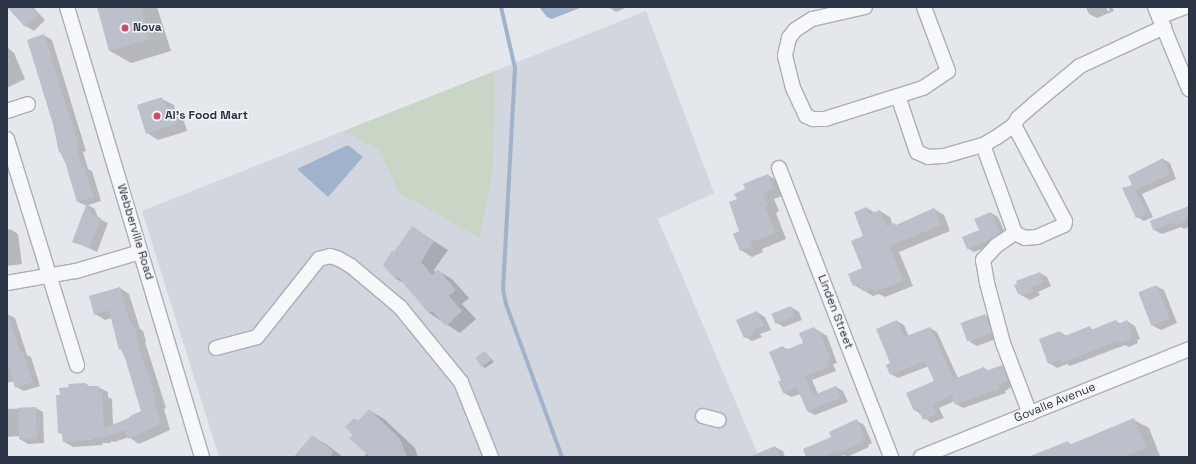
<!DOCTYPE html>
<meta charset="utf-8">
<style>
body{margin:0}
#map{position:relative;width:1196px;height:464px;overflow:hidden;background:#e4e7ec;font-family:"Space Grotesk",sans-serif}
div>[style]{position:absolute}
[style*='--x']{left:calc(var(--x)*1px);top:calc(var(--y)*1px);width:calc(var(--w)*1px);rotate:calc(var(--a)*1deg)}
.built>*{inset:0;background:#d2d6de}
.green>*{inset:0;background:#c9d6c5}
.water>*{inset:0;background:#9fb4cc}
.shadow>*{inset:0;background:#0003}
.stream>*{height:4px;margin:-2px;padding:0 2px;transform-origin:2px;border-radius:2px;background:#9fb4cc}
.building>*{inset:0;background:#bbc0ca;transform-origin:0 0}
.roads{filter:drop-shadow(1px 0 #a9aeb7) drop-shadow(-1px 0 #a9aeb7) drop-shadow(0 1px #a9aeb7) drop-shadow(0 -1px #a9aeb7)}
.minor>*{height:14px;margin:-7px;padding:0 7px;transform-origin:7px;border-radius:7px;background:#f7f8fa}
.dots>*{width:11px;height:11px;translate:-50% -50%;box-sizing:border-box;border:2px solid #f4f6f9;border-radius:50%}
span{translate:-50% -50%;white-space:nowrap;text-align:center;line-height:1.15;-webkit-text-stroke:3px #f4f6f9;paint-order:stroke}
.poi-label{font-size:12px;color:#2b3445;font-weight:700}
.left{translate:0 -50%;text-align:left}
.street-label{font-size:12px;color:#2b3445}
.frame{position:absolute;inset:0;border:8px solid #2b3445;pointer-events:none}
</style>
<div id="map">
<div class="built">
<i style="clip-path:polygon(646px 11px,714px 193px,658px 219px,759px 457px,219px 457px,142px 211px)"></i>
</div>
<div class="green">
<i style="clip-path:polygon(495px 71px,493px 168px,480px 238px,399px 193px,379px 150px,344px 131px)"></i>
</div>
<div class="water">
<i style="clip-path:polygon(539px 7px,582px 7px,552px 19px,547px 17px)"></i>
<i style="clip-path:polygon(348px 145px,363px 157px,328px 197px,297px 169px)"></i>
</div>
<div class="shadow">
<i style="clip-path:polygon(8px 7px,33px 7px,45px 20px,34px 31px,26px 26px)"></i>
<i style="clip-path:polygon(98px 7px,157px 7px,171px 51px,131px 63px,110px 51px)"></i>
<i style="clip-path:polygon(608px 7px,628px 7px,616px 12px)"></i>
<i style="clip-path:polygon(1086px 7px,1106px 7px,1108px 11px,1110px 11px,1108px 7px,1112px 7px,1114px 11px,1097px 18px,1089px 14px)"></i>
<i style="clip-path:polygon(44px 35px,52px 40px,86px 151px,83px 152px,88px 169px,92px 171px,101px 201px,88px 205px,95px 209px,98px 218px,108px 223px,97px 252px,74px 241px,87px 206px,78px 202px,66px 162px,60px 152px)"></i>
<i style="clip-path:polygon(7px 47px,14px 53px,25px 79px,7px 88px)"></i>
<i style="clip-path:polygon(162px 99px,174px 105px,175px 110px,182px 115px,187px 131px,158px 140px,147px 133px)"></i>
<i style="clip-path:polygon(1163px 159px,1170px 163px,1176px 179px,1142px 194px,1153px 217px,1144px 221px,1137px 217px,1124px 189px,1134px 186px)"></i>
<i style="clip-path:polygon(768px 175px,779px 182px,785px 195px,774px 199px,779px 211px,776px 213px,786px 239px,762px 249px,763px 252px,752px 257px,741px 250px,738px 200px,746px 190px)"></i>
<i style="clip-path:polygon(1189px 207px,1189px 227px,1184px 229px,1181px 227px,1162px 234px,1154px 230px,1151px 221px)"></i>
<i style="clip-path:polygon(867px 208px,875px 213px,880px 211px,890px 217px,893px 225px,898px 225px,934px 209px,944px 215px,950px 231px,899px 252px,913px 286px,885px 297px,879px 294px,873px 296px,854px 285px,864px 269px)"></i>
<i style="clip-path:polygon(991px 213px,998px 217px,1007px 237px,998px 242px,974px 252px,967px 248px)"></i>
<i style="clip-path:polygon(412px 227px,448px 250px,434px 270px,436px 273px,438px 271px,452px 279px,469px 298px,462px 304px,476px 319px,460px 333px,429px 313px,404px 283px,396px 279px,384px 265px,394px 254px)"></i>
<i style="clip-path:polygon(10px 229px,18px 234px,22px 264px,7px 266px,7px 230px)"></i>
<i style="clip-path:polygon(1040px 273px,1047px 277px,1051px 286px,1038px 292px,1040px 295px,1030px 300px,1019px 294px)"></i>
<i style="clip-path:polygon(1156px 286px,1164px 290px,1177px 323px,1161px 330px,1153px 326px,1140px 292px)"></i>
<i style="clip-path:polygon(120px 288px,129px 294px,140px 329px,143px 331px,146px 341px,145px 342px,166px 408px,164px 409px,170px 430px,139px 444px,129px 437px,114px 442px,111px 441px,111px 443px,102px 443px,103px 445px,73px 447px,64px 442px,62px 434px,59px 433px,61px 396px,86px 384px,91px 387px,98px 387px,108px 392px,108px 397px,112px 399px,113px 425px,142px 412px,123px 351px,120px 349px,112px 318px,105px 320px,95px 314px)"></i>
<i style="clip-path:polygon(791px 307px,799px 312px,802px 320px,784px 327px,777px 323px)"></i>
<i style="clip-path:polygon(757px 312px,765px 317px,771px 330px,760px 334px,762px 337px,752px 341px,745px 337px)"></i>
<i style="clip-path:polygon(7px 314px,15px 318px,27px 355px,31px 357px,40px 386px,24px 391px,16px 387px,14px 381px,7px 383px)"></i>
<i style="clip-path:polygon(985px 315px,992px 319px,999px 338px,977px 346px,970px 342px)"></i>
<i style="clip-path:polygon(897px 321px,904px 325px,909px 337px,930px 328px,937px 332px,958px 378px,984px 368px,989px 371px,1002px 366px,1009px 370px,1015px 385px,1005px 391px,1006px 393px,963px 408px,956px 404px,955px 401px,939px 408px,944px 418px,931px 423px,915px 410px,935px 381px,929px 366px,898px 378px,891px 374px)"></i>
<i style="clip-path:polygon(1116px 321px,1121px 324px,1127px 321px,1135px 326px,1140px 339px,1137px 340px,1138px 343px,1129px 347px,1125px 345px,1070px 366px,1067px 364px,1057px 368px,1049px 363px,1060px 332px,1067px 336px,1090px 328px,1094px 330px)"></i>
<i style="clip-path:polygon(814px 328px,827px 336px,837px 363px,833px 364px,836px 371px,812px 380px,818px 394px,836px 387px,843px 391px,848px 402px,815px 415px,807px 411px,801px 394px,791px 397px,784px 393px,782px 381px,783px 347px,789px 350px,804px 344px)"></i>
<i style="clip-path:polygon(485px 352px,494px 362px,485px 368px,482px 366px)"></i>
<i style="clip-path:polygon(36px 408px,43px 412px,44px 443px,28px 444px,20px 439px,20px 436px,7px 437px,7px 409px)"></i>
<i style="clip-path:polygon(369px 410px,384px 419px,415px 448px,418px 457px,364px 457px,367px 453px,354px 434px,355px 419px,359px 421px)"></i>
<i style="clip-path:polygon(1134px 420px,1149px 428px,1160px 456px,1035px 457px,1068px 442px,1072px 445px)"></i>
<i style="clip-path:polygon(857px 421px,864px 425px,872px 443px,868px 445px,869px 447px,847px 457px,844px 455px,840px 457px,807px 457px)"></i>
<i style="clip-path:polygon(312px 436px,327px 445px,343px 457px,294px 457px)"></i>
<i style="clip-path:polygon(775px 447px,783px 451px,785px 457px,769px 457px)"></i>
</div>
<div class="stream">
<i style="--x:501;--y:7;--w:63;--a:77.1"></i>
<i style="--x:515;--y:68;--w:221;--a:93.1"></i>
<i style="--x:503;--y:289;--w:15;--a:79"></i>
<i style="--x:506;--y:304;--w:163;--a:69.9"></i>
</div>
<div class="building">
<i style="clip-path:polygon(7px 7px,31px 7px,38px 15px,25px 27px)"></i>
<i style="clip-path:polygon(97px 7px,141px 7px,150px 39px,109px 51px)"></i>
<i style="clip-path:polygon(44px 34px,79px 147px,76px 148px,82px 167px,84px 166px,94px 197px,77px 202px,65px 162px,60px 152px,59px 153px,53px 124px,27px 40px)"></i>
<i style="clip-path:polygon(162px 97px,166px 108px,171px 107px,176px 124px,146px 134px,137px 105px)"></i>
<i style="clip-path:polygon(1163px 158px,1170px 175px,1135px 190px,1147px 213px,1136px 218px,1122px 188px,1132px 185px,1128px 176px)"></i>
<i style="clip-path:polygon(768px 174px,774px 188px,763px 193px,768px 205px,765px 206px,775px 233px,751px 242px,752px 246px,740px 251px,733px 234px,739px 231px,729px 202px,737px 199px,734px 194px,745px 189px,743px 184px)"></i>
<i style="clip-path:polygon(87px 203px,91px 214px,101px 218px,89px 248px,72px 242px)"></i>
<i style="clip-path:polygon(1189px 206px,1189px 217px,1185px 218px,1186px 221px,1176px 225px,1175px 222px,1153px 230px,1150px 221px)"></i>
<i style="clip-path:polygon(867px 207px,869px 214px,880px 210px,886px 226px,895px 223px,896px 225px,934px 208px,941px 225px,890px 246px,903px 281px,874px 292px,872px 287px,862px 291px,859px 283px,853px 286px,848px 274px,862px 268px,851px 241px,863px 236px,854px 212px)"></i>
<i style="clip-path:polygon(991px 212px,1000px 233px,991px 239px,967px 249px,962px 237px,979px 230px,974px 219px)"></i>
<i style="clip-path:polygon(412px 226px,434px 241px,421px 262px,432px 275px,438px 269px,456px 290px,449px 296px,462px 311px,446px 326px,432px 311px,429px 313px,398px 277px,395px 279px,383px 265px,392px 251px,394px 252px)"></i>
<i style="clip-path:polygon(1040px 272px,1044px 282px,1031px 287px,1033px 291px,1022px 296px,1020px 293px,1018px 294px,1014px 285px,1017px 284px,1016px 281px)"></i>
<i style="left:1157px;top:285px;width:36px;height:20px;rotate:69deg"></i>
<i style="clip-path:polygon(120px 287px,131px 325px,134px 325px,137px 336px,136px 336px,146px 370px,147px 369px,157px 402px,154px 403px,161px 424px,128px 439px,125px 430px,103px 437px,102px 433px,102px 438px,93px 438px,93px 440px,63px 442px,62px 433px,58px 433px,56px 395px,60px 395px,59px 388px,69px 387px,68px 384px,86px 383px,86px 386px,99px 386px,99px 393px,102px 392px,104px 428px,130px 418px,130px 416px,141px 411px,125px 358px,121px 349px,119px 350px,109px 310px,94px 315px,89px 296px)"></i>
<i style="left:791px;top:306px;width:11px;height:21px;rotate:68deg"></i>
<i style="clip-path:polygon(757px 311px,764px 326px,753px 330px,755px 333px,744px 338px,736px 320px)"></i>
<i style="left:985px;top:314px;width:20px;height:26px;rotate:70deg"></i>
<i style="clip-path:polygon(9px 318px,20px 352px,23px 351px,33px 382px,15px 388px,7px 362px,7px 319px)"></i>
<i style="clip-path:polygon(897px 320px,904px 337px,930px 327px,954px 379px,984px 367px,986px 371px,1002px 365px,1008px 380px,998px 386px,999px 389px,955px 405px,952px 395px,933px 404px,937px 414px,923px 420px,918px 409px,914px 411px,906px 393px,934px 381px,925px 361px,890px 375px,886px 365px,890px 363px,876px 329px)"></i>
<i style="clip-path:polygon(1116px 320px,1118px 324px,1127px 320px,1133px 335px,1130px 336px,1131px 339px,1120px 343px,1119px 340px,1062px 363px,1061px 360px,1048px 364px,1039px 339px,1060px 331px,1062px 337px,1090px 326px,1091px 330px)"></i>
<i style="clip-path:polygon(814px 327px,816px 332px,819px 330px,830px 358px,826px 360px,829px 367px,805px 376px,813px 395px,836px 386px,841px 398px,807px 411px,797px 388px,783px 393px,778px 381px,781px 381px,769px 352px,783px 346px,785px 350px,803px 343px,799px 333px)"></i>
<i style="left:485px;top:351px;width:11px;height:12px;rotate:56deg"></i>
<i style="left:36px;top:407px;width:32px;height:18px;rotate:88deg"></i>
<i style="clip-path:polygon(369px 409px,400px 439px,407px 457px,370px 457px,349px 438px,353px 435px,345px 427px,354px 418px,358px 421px)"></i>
<i style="clip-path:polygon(1134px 418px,1146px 448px,1123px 457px,1028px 457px,1068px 441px,1069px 445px)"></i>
<i style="clip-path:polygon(857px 419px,865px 439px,861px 441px,862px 443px,838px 453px,837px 451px,823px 457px,806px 457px,803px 449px,831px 437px,829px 432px)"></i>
<i style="clip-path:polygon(312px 435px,333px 451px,330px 457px,295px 457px)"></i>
<i style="clip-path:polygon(775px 446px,780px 457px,749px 457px)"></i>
</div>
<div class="roads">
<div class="minor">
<i style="--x:67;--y:7;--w:470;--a:73.3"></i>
<i style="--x:865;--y:7;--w:54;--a:167.2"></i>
<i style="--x:812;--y:19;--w:20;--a:147"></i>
<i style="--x:795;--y:30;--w:10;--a:127"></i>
<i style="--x:789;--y:38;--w:18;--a:103"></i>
<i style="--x:785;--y:56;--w:33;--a:76"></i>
<i style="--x:793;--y:88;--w:31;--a:65"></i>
<i style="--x:806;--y:116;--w:8;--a:23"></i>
<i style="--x:813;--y:119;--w:12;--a:0"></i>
<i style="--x:825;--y:119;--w:103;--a:-17.6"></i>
<i style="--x:923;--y:88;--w:30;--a:-34"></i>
<i style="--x:948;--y:71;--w:68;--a:-110.6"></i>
<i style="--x:1155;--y:7;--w:89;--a:67.5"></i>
<i style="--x:1159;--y:17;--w:28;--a:-21"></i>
<i style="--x:898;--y:96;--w:59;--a:71.3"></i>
<i style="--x:917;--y:152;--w:12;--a:24"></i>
<i style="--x:928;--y:157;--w:16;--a:-4"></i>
<i style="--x:944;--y:156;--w:41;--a:-15.8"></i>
<i style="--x:983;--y:145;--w:16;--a:-30"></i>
<i style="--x:997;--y:137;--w:21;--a:-35"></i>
<i style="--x:1014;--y:125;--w:8;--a:-60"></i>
<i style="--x:1018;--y:118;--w:21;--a:-41"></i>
<i style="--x:1034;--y:104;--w:60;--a:-39.6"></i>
<i style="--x:1080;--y:66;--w:93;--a:-24.9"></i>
<i style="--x:7;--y:111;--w:22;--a:-18"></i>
<i style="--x:7;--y:139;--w:237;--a:72.8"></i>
<i style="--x:983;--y:145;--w:94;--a:70"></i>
<i style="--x:1015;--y:233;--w:11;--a:27"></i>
<i style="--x:1025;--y:238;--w:12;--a:-5"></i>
<i style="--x:1037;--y:237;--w:30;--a:-24"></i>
<i style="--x:1064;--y:225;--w:4;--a:-76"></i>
<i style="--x:1065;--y:221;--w:109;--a:-118"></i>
<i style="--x:779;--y:168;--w:310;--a:68.8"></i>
<i style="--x:1015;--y:233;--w:23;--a:146"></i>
<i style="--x:996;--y:246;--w:19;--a:133"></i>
<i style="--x:983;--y:260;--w:23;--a:80"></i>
<i style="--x:987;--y:283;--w:62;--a:75.1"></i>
<i style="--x:1003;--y:343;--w:76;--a:69.2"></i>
<i style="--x:7;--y:283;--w:70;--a:-9.9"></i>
<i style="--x:76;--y:271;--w:67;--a:-16.5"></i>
<i style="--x:216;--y:348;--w:42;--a:-15"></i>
<i style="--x:257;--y:337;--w:100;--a:-51.5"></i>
<i style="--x:319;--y:259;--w:11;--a:-15"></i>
<i style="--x:330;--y:256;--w:9;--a:18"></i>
<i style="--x:339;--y:259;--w:14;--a:30"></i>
<i style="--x:351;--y:266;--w:64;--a:39.9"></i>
<i style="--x:400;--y:307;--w:97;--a:50.9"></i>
<i style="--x:461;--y:382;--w:81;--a:68.2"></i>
<i style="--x:703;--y:416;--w:16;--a:15"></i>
<i style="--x:921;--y:457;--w:289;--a:-21.9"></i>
</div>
</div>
<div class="dots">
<i style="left:125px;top:28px;background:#d1495b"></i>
<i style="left:157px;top:116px;background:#d1495b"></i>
</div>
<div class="poi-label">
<span class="left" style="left:133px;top:28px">Nova</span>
<span class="left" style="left:165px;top:116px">Al’s Food Mart</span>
</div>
<div class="street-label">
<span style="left:135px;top:232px;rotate:73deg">Webberville Road</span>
<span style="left:835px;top:312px;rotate:69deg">Linden Street</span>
<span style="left:1055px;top:403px;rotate:-22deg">Govalle Avenue</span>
</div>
<div class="frame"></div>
</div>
